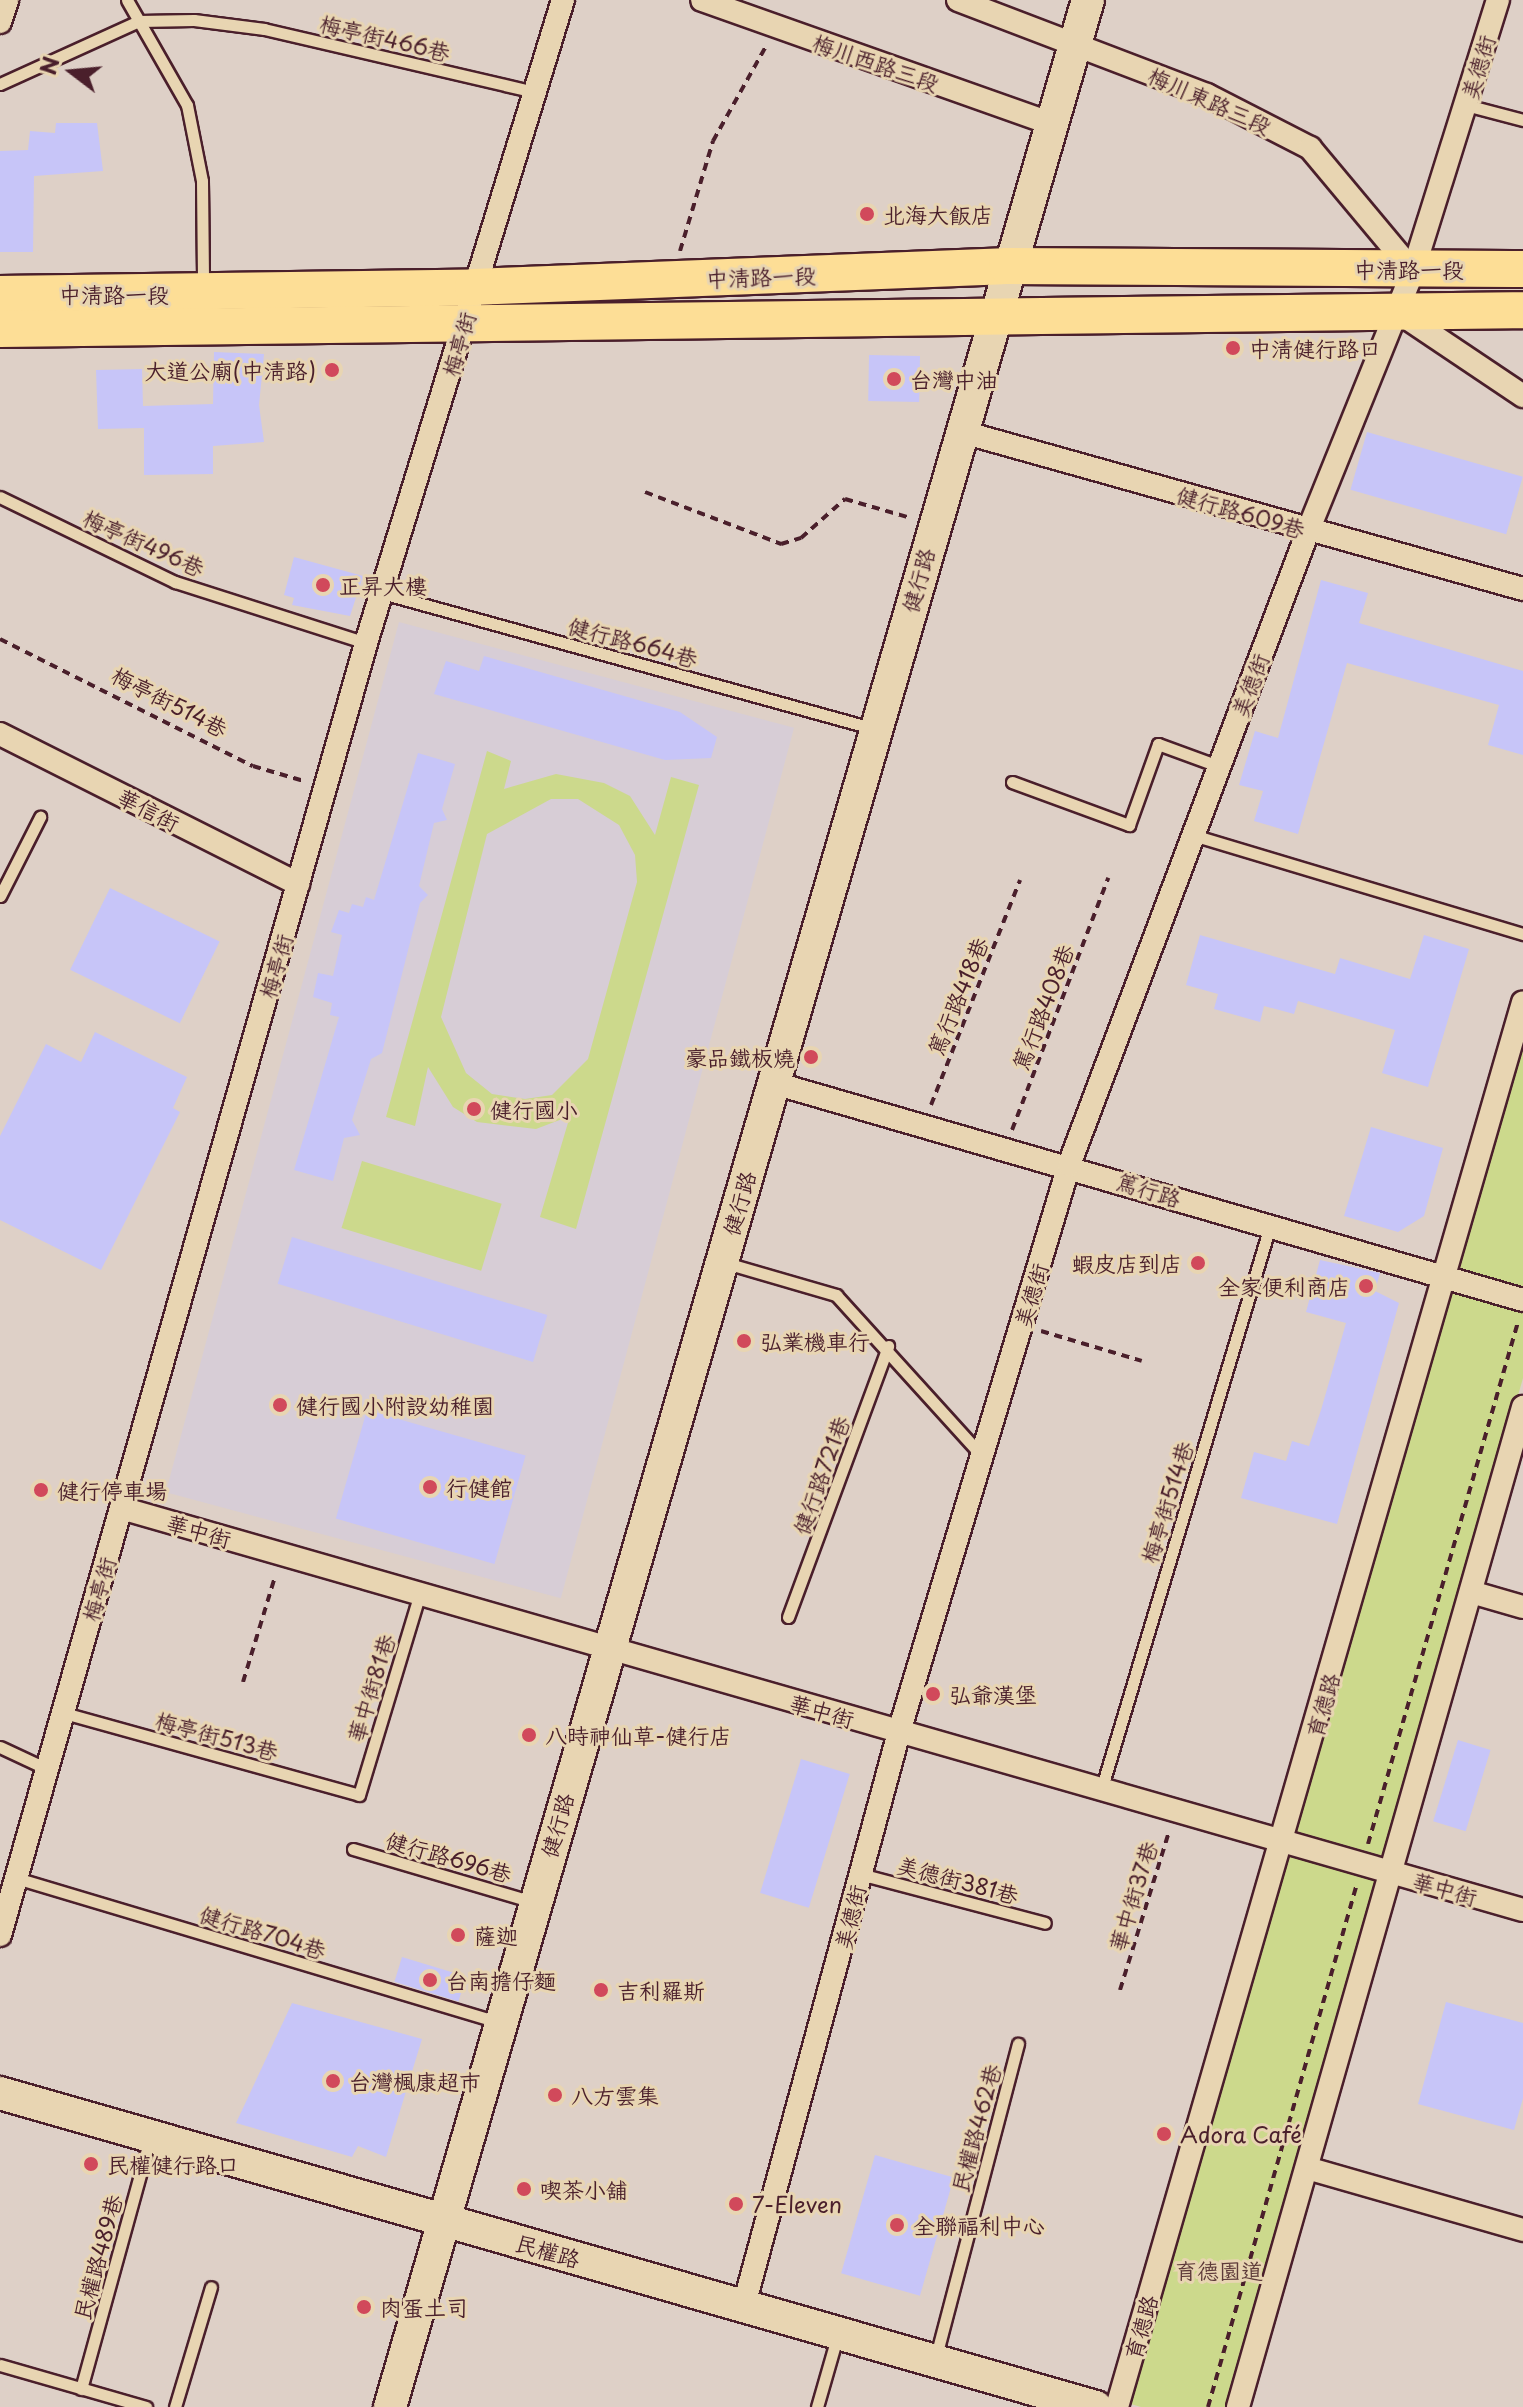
<!DOCTYPE html>
<meta charset="utf-8">
<style>
body{margin:0}
#map{position:relative;width:1523px;height:2407px;overflow:hidden;background:#ded0c7;font-family:"Playpen Sans","LXGW WenKai TC",sans-serif}
div>[style]{position:absolute}
[style*='--x']{left:calc(var(--x)*1px);top:calc(var(--y)*1px);width:calc(var(--w)*1px);rotate:calc(var(--a)*1deg)}
.built>*{inset:0;background:#d7cdd6;transform-origin:0 0}
.green>*{inset:0;background:#ccd98c;transform-origin:0 0}
.building>*{inset:0;background:#c7c5f8;transform-origin:0 0}
.path>*{height:4px;margin-top:-2px;transform-origin:0;background:repeating-linear-gradient(90deg,#4a1f2b 0 8px,transparent 0 14px)}
.roads{filter:drop-shadow(2px 0 #4a1f2b) drop-shadow(-2px 0 #4a1f2b) drop-shadow(0 2px #4a1f2b) drop-shadow(0 -2px #4a1f2b)}
.lane>*{height:11px;margin:-5.5px;padding:0 5.5px;transform-origin:5.5px;border-radius:5.5px;background:#e8d5b2}
.street>*{height:22px;margin:-11px;padding:0 11px;transform-origin:11px;border-radius:11px;background:#e8d5b2}
.secondary>*{height:32px;margin:-16px;padding:0 16px;transform-origin:16px;border-radius:16px;background:#e8d5b2}
.primary>*{height:36px;margin:-18px;padding:0 18px;transform-origin:18px;border-radius:18px;background:#fdde96}
.dots>*{width:22px;height:22px;translate:-50% -50%;box-sizing:border-box;border:4px solid #e8d5b2;border-radius:50%}
span{translate:-50% -50%;white-space:nowrap;text-align:center;line-height:1.15;-webkit-text-stroke:6px #e8d5b2;paint-order:stroke}
.street-label{font-size:22px;color:#4a1f2b}
.poi-label{font-size:22px;color:#4a1f2b}
.left{translate:0 -50%;text-align:left}
.right{translate:-100% -50%;text-align:right}
.park-label{font-size:22px;color:#5e3b3a}
.north{position:absolute;left:32px;top:32px;width:80px;height:80px;-webkit-text-stroke:6px #e8d5b2;paint-order:stroke;rotate:286deg;font-size:22px;font-weight:700;line-height:32px;text-align:center;color:#4a1f2b}
.north::after{content:'';display:block;margin:auto;width:28px;height:36px;background:#4a1f2b;clip-path:polygon(50% 0,100% 100%,50% 72%,0 100%)}
</style>
<div id="map">
<div class="built">
<i style="left:399px;top:622px;width:409px;height:901px;rotate:15deg"></i>
</div>
<div class="green">
<i style="clip-path:polygon(evenodd,487px 751px,511px 761px,504px 789px,556px 774px,604px 783px,630px 796px,655px 835px,671px 777px,699px 785px,576px 1229px,540px 1217px,570px 1116px,536px 1129px,477px 1122px,453px 1107px,428px 1067px,415px 1126px,386px 1117px,487px 751px,551px 799px,578px 799px,619px 825px,635px 855px,637px 882px,588px 1059px,552px 1095px,525px 1099px,492px 1094px,466px 1073px,441px 1017px,487px 834px,551px 799px)"></i>
<i style="clip-path:polygon(1523px 1041px,1523px 1290px,1456px 1270px)"></i>
<i style="left:362px;top:1161px;width:146px;height:70px;rotate:17deg"></i>
<i style="clip-path:polygon(1451px 1291px,1523px 1312px,1523px 1378px,1386px 1857px,1295px 1831px)"></i>
<i style="clip-path:polygon(1289px 1852px,1381px 1877px,1230px 2407px,1141px 2407px,1131px 2404px)"></i>
</div>
<div class="building">
<i style="clip-path:polygon(56px 123px,97px 123px,103px 171px,34px 176px,33px 252px,0 252px,0 151px,28px 150px,30px 131px,55px 133px)"></i>
<i style="clip-path:polygon(214px 352px,264px 354px,259px 405px,264px 442px,213px 446px,213px 474px,144px 475px,144px 428px,98px 429px,96px 370px,142px 369px,143px 406px,213px 404px)"></i>
<i style="left:869px;top:355px;width:51px;height:46px;rotate:1deg"></i>
<i style="left:1367px;top:432px;width:162px;height:60px;rotate:16deg"></i>
<i style="clip-path:polygon(294px 557px,363px 576px,350px 616px,292px 605px,294px 598px,284px 595px)"></i>
<i style="clip-path:polygon(1321px 580px,1368px 593px,1359px 623px,1523px 671px,1523px 755px,1488px 745px,1499px 705px,1347px 663px,1298px 834px,1254px 821px,1263px 791px,1239px 785px,1255px 731px,1278px 738px)"></i>
<i style="clip-path:polygon(484px 656px,680px 712px,717px 737px,711px 758px,665px 760px,434px 694px,446px 661px,479px 671px)"></i>
<i style="clip-path:polygon(418px 753px,455px 764px,442px 809px,447px 820px,434px 823px,419px 886px,428px 895px,420px 903px,382px 1053px,371px 1059px,352px 1120px,360px 1135px,344px 1138px,333px 1181px,294px 1170px,339px 1017px,330px 1015px,332px 1003px,313px 997px,318px 973px,333px 976px,342px 935px,331px 932px,339px 910px,349px 913px,352px 904px,363px 907px,366px 897px,374px 900px)"></i>
<i style="left:110px;top:888px;width:122px;height:91px;rotate:26deg"></i>
<i style="clip-path:polygon(1200px 935px,1335px 974px,1340px 958px,1410px 979px,1424px 935px,1469px 949px,1428px 1087px,1382px 1073px,1395px 1030px,1298px 1001px,1294px 1014px,1264px 1006px,1260px 1022px,1214px 1009px,1218px 994px,1186px 985px)"></i>
<i style="clip-path:polygon(95px 1032px,187px 1077px,173px 1108px,180px 1112px,101px 1270px,0 1220px,0 1136px,46px 1044px,81px 1062px)"></i>
<i style="clip-path:polygon(1371px 1127px,1443px 1148px,1424px 1216px,1398px 1232px,1344px 1216px)"></i>
<i style="left:292px;top:1237px;width:267px;height:49px;rotate:17deg"></i>
<i style="clip-path:polygon(1320px 1260px,1380px 1273px,1375px 1291px,1399px 1303px,1337px 1524px,1241px 1498px,1254px 1452px,1286px 1461px,1292px 1441px,1309px 1446px,1321px 1410px,1346px 1323px,1306px 1312px)"></i>
<i style="left:367px;top:1410px;width:165px;height:113px;rotate:16deg"></i>
<i style="left:1458px;top:1740px;width:34px;height:85px;rotate:17deg"></i>
<i style="left:801px;top:1759px;width:51px;height:140px;rotate:17deg"></i>
<i style="left:402px;top:1957px;width:67px;height:26px;rotate:17deg"></i>
<i style="clip-path:polygon(1446px 2002px,1523px 2023px,1523px 2098px,1514px 2130px,1418px 2104px)"></i>
<i style="clip-path:polygon(292px 2003px,422px 2039px,386px 2157px,358px 2146px,352px 2157px,236px 2123px)"></i>
<i style="left:875px;top:2155px;width:82px;height:123px;rotate:16deg"></i>
</div>
<div class="path">
<i style="--x:680;--y:251;--w:115;--a:-73.3"></i>
<i style="--x:713;--y:141;--w:109;--a:-60.8"></i>
<i style="--x:645;--y:492;--w:146;--a:20.9"></i>
<i style="--x:781;--y:544;--w:21;--a:-17"></i>
<i style="--x:801;--y:538;--w:59;--a:-41.6"></i>
<i style="--x:845;--y:499;--w:69;--a:16.1"></i>
<i style="--x:0;--y:639;--w:283;--a:26.7"></i>
<i style="--x:253;--y:766;--w:53;--a:16.4"></i>
<i style="--x:931;--y:1105;--w:242;--a:-68.4"></i>
<i style="--x:1012;--y:1130;--w:270;--a:-69.1"></i>
<i style="--x:1041;--y:1331;--w:105;--a:16.5"></i>
<i style="--x:243;--y:1682;--w:110;--a:-73.1"></i>
<i style="--x:1368;--y:1844;--w:543;--a:-73.97"></i>
<i style="--x:1120;--y:1990;--w:165;--a:-72.8"></i>
<i style="--x:1208;--y:2407;--w:541;--a:-74.11"></i>
</div>
<div class="roads">
<div class="lane">
<i style="--x:127;--y:0;--w:121;--a:60.3"></i>
<i style="--x:187;--y:105;--w:77;--a:78.8"></i>
<i style="--x:202;--y:181;--w:104;--a:89.4"></i>
<i style="--x:0;--y:84;--w:153;--a:-24.4"></i>
<i style="--x:139;--y:21;--w:55;--a:-1"></i>
<i style="--x:194;--y:20;--w:71;--a:7.3"></i>
<i style="--x:264;--y:29;--w:278;--a:13.1"></i>
<i style="--x:1466;--y:105;--w:59;--a:14.7"></i>
<i style="--x:0;--y:497;--w:195;--a:25.9"></i>
<i style="--x:175;--y:582;--w:201;--a:17.7"></i>
<i style="--x:382;--y:593;--w:511;--a:15.42"></i>
<i style="--x:1012;--y:782;--w:125;--a:20.2"></i>
<i style="--x:1129;--y:825;--w:86;--a:-70.3"></i>
<i style="--x:1158;--y:744;--w:64;--a:20.1"></i>
<i style="--x:1193;--y:835;--w:345;--a:16.7"></i>
<i style="--x:0;--y:896;--w:89;--a:-63.1"></i>
<i style="--x:726;--y:1263;--w:115;--a:16.2"></i>
<i style="--x:836;--y:1295;--w:216;--a:47.8"></i>
<i style="--x:788;--y:1617;--w:289;--a:-69.7"></i>
<i style="--x:64;--y:1713;--w:306;--a:15.5"></i>
<i style="--x:359;--y:1795;--w:211;--a:-73.2"></i>
<i style="--x:0;--y:1747;--w:52;--a:25.1"></i>
<i style="--x:1101;--y:1790;--w:589;--a:-73.32"></i>
<i style="--x:353;--y:1849;--w:188;--a:16.4"></i>
<i style="--x:860;--y:1874;--w:191;--a:14.8"></i>
<i style="--x:16;--y:1878;--w:503;--a:16.63"></i>
<i style="--x:935;--y:2360;--w:327;--a:-75.3"></i>
<i style="--x:0;--y:2365;--w:152;--a:16"></i>
<i style="--x:81;--y:2389;--w:260;--a:-74.6"></i>
<i style="--x:175;--y:2407;--w:125;--a:-73.3"></i>
<i style="--x:817;--y:2407;--w:76;--a:-74"></i>
</div>
<div class="street">
<i style="--x:702;--y:0;--w:369;--a:19.5"></i>
<i style="--x:958;--y:0;--w:267;--a:20.9"></i>
<i style="--x:1207;--y:95;--w:116;--a:27.2"></i>
<i style="--x:1310;--y:148;--w:160;--a:50.1"></i>
<i style="--x:0;--y:22;--w:23;--a:-72"></i>
<i style="--x:1401;--y:314;--w:147;--a:33.9"></i>
<i style="--x:959;--y:431;--w:586;--a:15.65"></i>
<i style="--x:0;--y:734;--w:334;--a:26.7"></i>
<i style="--x:774;--y:1083;--w:780;--a:16.16"></i>
<i style="--x:121;--y:1508;--w:1458;--a:16"></i>
<i style="--x:1471;--y:1592;--w:54;--a:16.1"></i>
<i style="--x:0;--y:1935;--w:1343;--a:-74.18"></i>
<i style="--x:366;--y:643;--w:673;--a:-72.97"></i>
<i style="--x:1307;--y:2168;--w:225;--a:16"></i>
<i style="--x:744;--y:2305;--w:594;--a:-74.86"></i>
<i style="--x:899;--y:1732;--w:592;--a:-73.31"></i>
<i style="--x:1069;--y:1165;--w:678;--a:-69.34"></i>
<i style="--x:1308;--y:531;--w:280;--a:-68"></i>
<i style="--x:1413;--y:271;--w:284;--a:-72.6"></i>
<i style="--x:1117;--y:2407;--w:1462;--a:-73.88"></i>
<i style="--x:1238;--y:2407;--w:1040;--a:-74.09"></i>
</div>
<div class="secondary">
<i style="--x:0;--y:2093;--w:1140;--a:15.99"></i>
<i style="--x:390;--y:2407;--w:2506;--a:-73.83"></i>
</div>
<div class="primary">
<i style="--x:0;--y:294;--w:473;--a:-0.8"></i>
<i style="--x:473;--y:287;--w:534;--a:-2.25"></i>
<i style="--x:1007;--y:266;--w:516;--a:0.33"></i>
<i style="--x:0;--y:329;--w:1523;--a:-0.71"></i>
</div>
</div>
<div class="dots">
<i style="left:867px;top:214px;background:#d1495b"></i>
<i style="left:1233px;top:348px;background:#d1495b"></i>
<i style="left:332px;top:370px;background:#d1495b"></i>
<i style="left:894px;top:379px;background:#d1495b"></i>
<i style="left:323px;top:585px;background:#d1495b"></i>
<i style="left:811px;top:1057px;background:#d1495b"></i>
<i style="left:474px;top:1109px;background:#d1495b"></i>
<i style="left:1198px;top:1263px;background:#d1495b"></i>
<i style="left:1366px;top:1286px;background:#d1495b"></i>
<i style="left:744px;top:1341px;background:#d1495b"></i>
<i style="left:280px;top:1405px;background:#d1495b"></i>
<i style="left:430px;top:1487px;background:#d1495b"></i>
<i style="left:41px;top:1490px;background:#d1495b"></i>
<i style="left:933px;top:1694px;background:#d1495b"></i>
<i style="left:529px;top:1735px;background:#d1495b"></i>
<i style="left:458px;top:1935px;background:#d1495b"></i>
<i style="left:430px;top:1980px;background:#d1495b"></i>
<i style="left:601px;top:1990px;background:#d1495b"></i>
<i style="left:333px;top:2081px;background:#d1495b"></i>
<i style="left:555px;top:2095px;background:#d1495b"></i>
<i style="left:1164px;top:2134px;background:#d1495b"></i>
<i style="left:91px;top:2164px;background:#d1495b"></i>
<i style="left:524px;top:2189px;background:#d1495b"></i>
<i style="left:736px;top:2204px;background:#d1495b"></i>
<i style="left:897px;top:2225px;background:#d1495b"></i>
<i style="left:364px;top:2307px;background:#d1495b"></i>
</div>
<div class="street-label">
<span style="left:385px;top:37px;rotate:13deg">梅亭街466巷</span>
<span style="left:876px;top:62px;rotate:19deg">梅川西路三段</span>
<span style="left:1477px;top:67px;rotate:-73deg">美德街</span>
<span style="left:1210px;top:100px;rotate:24deg">梅川東路三段</span>
<span style="left:1409px;top:269px">中清路一段</span>
<span style="left:761px;top:276px;rotate:-2deg">中清路一段</span>
<span style="left:114px;top:294px">中清路一段</span>
<span style="left:458px;top:344px;rotate:-74deg">梅亭街</span>
<span style="left:1241px;top:511px;rotate:16deg">健行路609巷</span>
<span style="left:144px;top:542px;rotate:24deg">梅亭街496巷</span>
<span style="left:917px;top:580px;rotate:-74deg">健行路</span>
<span style="left:633px;top:641px;rotate:15deg">健行路664巷</span>
<span style="left:1249px;top:685px;rotate:-69deg">美德街</span>
<span style="left:170px;top:701px;rotate:27deg">梅亭街514巷</span>
<span style="left:149px;top:809px;rotate:27deg">華信街</span>
<span style="left:275px;top:966px;rotate:-74deg">梅亭街</span>
<span style="left:957px;top:996px;rotate:-68deg">篤行路418巷</span>
<span style="left:1042px;top:1007px;rotate:-69deg">篤行路408巷</span>
<span style="left:1149px;top:1189px;rotate:17deg">篤行路</span>
<span style="left:738px;top:1203px;rotate:-74deg">健行路</span>
<span style="left:1030px;top:1295px;rotate:-73deg">美德街</span>
<span style="left:820px;top:1475px;rotate:-70deg">健行路721巷</span>
<span style="left:1166px;top:1502px;rotate:-73deg">梅亭街514巷</span>
<span style="left:199px;top:1530px;rotate:16deg">華中街</span>
<span style="left:98px;top:1589px;rotate:-74deg">梅亭街</span>
<span style="left:370px;top:1688px;rotate:-73deg">華中街81巷</span>
<span style="left:1322px;top:1705px;rotate:-74deg">育德路</span>
<span style="left:822px;top:1710px;rotate:16deg">華中街</span>
<span style="left:217px;top:1735px;rotate:15deg">梅亭街513巷</span>
<span style="left:556px;top:1825px;rotate:-74deg">健行路</span>
<span style="left:449px;top:1856px;rotate:16deg">健行路696巷</span>
<span style="left:958px;top:1879px;rotate:15deg">美德街381巷</span>
<span style="left:1445px;top:1888px;rotate:16deg">華中街</span>
<span style="left:1132px;top:1896px;rotate:-73deg">華中街37巷</span>
<span style="left:849px;top:1917px;rotate:-76deg">美德街</span>
<span style="left:263px;top:1931px;rotate:17deg">健行路704巷</span>
<span style="left:975px;top:2128px;rotate:-75deg">民權路462巷</span>
<span style="left:548px;top:2250px;rotate:16deg">民權路</span>
<span style="left:97px;top:2257px;rotate:-75deg">民權路489巷</span>
<span style="left:1140px;top:2327px;rotate:-74deg">育德路</span>
</div>
<div class="poi-label">
<span class="left" style="left:883px;top:214px">北海大飯店</span>
<span class="left" style="left:1249px;top:348px">中清健行路口</span>
<span class="right" style="left:316px;top:370px">大道公廟(中清路)</span>
<span class="left" style="left:910px;top:379px">台灣中油</span>
<span class="left" style="left:339px;top:585px">正昇大樓</span>
<span class="right" style="left:795px;top:1057px">豪品鐵板燒</span>
<span class="left" style="left:490px;top:1109px">健行國小</span>
<span class="right" style="left:1182px;top:1263px">蝦皮店到店</span>
<span class="right" style="left:1350px;top:1286px">全家便利商店</span>
<span class="left" style="left:760px;top:1341px">弘業機車行</span>
<span class="left" style="left:296px;top:1405px">健行國小附設幼稚園</span>
<span class="left" style="left:446px;top:1487px">行健館</span>
<span class="left" style="left:57px;top:1490px">健行停車場</span>
<span class="left" style="left:949px;top:1694px">弘爺漢堡</span>
<span class="left" style="left:545px;top:1735px">八時神仙草-健行店</span>
<span class="left" style="left:474px;top:1935px">薩迦</span>
<span class="left" style="left:446px;top:1980px">台南擔仔麵</span>
<span class="left" style="left:617px;top:1990px">吉利羅斯</span>
<span class="left" style="left:349px;top:2081px">台灣楓康超市</span>
<span class="left" style="left:571px;top:2095px">八方雲集</span>
<span class="left" style="left:1180px;top:2134px">Adora Café</span>
<span class="left" style="left:107px;top:2164px">民權健行路口</span>
<span class="left" style="left:540px;top:2189px">喫茶小舖</span>
<span class="left" style="left:752px;top:2204px">7-Eleven</span>
<span class="left" style="left:913px;top:2225px">全聯福利中心</span>
<span class="left" style="left:380px;top:2307px">肉蛋土司</span>
</div>
<div class="park-label">
<span style="left:1219px;top:2270px">育德園道</span>
</div>
<div class="north">N</div>
</div>
